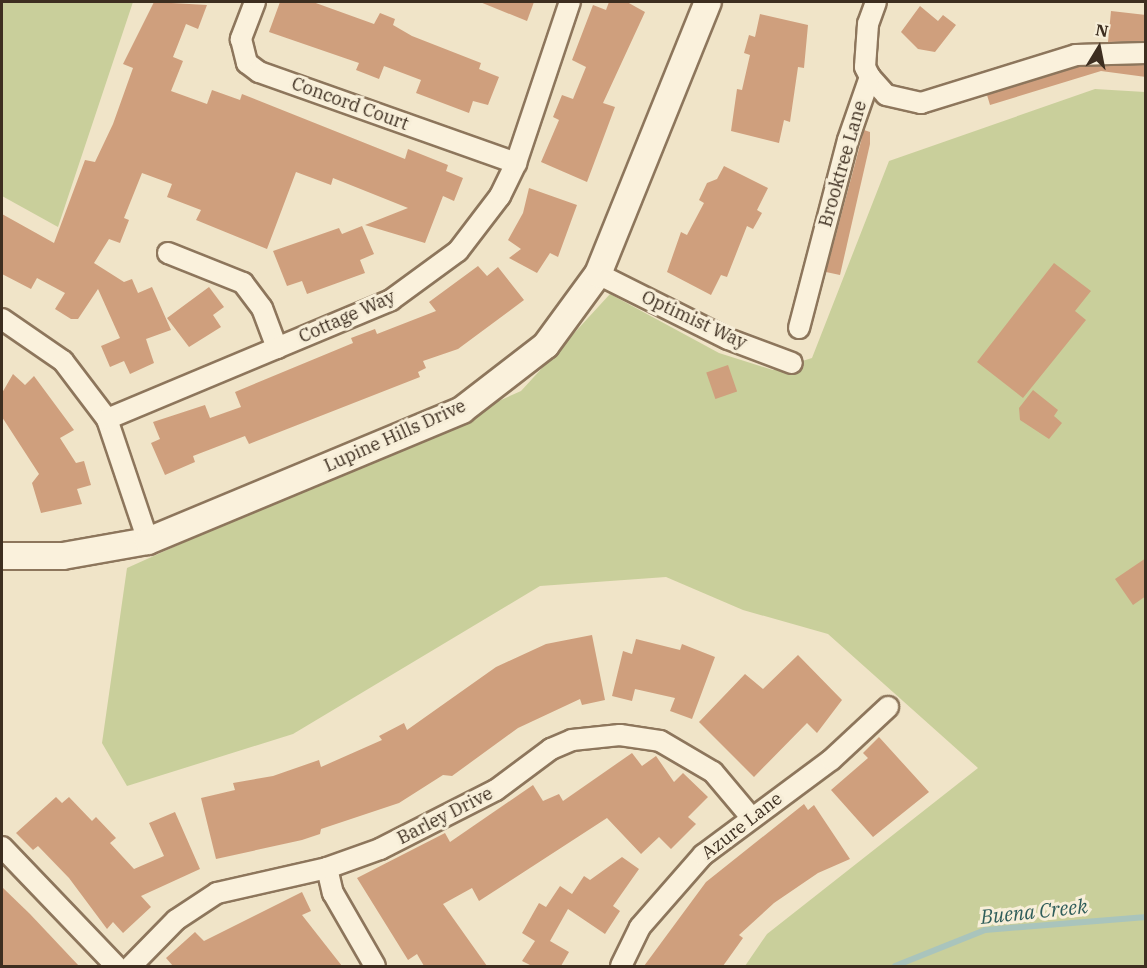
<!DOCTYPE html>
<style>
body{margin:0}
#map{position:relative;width:1147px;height:968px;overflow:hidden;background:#f0e4c8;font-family:"IBM Plex Serif",serif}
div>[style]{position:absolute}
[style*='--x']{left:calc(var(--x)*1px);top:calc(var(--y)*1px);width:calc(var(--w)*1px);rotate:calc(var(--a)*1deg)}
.green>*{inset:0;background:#c9cf9b}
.stream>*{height:6px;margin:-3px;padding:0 3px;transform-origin:3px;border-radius:3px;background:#a9c4bc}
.building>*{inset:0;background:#cf9f7d;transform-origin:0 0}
.roads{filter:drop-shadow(2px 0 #8d765c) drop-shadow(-2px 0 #8d765c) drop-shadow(0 2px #8d765c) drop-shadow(0 -2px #8d765c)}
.minor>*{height:20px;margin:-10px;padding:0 10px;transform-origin:10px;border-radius:10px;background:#faf1dc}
.tertiary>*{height:26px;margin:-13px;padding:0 13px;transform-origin:13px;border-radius:13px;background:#faf1dc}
span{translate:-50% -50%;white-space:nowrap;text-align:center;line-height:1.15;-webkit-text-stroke:6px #f7eed8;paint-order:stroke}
.street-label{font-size:18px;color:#3d2e20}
.water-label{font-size:20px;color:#2f5d5a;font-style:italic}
.frame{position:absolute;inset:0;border:3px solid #3d2e20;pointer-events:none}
.north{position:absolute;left:1069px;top:18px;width:60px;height:60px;-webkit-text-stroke:4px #f7eed8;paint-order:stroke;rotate:10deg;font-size:16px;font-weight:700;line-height:24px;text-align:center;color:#3d2e20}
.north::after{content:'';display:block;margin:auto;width:21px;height:27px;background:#3d2e20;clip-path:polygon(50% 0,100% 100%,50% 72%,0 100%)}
</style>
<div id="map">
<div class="green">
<i style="clip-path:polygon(2px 2px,133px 2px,58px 227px,2px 196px)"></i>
<i style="clip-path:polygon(1095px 89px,1145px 92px,1145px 966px,745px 966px,767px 934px,978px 768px,828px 634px,743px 610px,666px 577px,540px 586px,293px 734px,127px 786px,102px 743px,127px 568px,521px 391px,610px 294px,719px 353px,773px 370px,812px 358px,889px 161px)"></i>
</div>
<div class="stream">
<i style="--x:895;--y:966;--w:97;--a:-21.8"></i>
<i style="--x:985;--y:930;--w:162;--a:-4.6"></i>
</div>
<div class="building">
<i style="clip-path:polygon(154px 2px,207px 5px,198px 29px,186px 24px,173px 57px,183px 61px,171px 91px,207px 104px,212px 90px,240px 100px,242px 94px,405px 159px,408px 149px,448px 165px,446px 171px,463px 178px,454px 201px,443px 196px,425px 243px,365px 225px,408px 208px,333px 178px,331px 185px,296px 172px,267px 249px,196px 220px,201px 210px,167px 197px,172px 184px,142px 173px,124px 218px,129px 220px,120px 243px,109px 239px,94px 263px,124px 282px,132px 279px,138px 293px,152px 287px,171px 330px,146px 339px,154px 363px,130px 374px,124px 361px,110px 367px,101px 346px,120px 338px,98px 289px,78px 319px,71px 319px,55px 309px,65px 293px,37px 278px,31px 289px,2px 274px,2px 214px,54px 243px,85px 160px,95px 162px,113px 124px,133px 68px,123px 64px)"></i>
<i style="clip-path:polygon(280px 2px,313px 2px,374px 24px,380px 13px,395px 19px,393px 25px,412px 36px,481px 63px,479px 69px,499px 77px,488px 105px,473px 101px,469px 113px,416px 93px,421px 80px,384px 66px,379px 79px,356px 70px,359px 63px,269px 32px)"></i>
<i style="clip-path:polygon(480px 2px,534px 2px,527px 21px)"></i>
<i style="clip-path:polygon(609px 2px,627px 2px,645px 12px,603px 103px,615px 107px,587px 182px,541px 162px,559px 120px,553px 117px,562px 95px,573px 99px,586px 67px,572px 60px,593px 5px,606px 10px)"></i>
<i style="clip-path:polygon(920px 6px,938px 21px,943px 15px,956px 25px,935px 52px,918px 49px,901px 32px)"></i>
<i style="clip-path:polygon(1111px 11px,1146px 15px,1146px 41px,1108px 42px)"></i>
<i style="clip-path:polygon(760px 14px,808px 25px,804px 68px,798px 67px,790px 122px,784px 120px,779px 143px,731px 131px,737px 89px,742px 90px,750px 55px,744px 53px,749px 35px,755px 37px)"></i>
<i style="clip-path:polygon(1146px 65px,1146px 77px,1101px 71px,990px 105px,987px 95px,1078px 67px)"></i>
<i style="clip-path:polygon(864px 130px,870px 132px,870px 144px,840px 275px,826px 272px)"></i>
<i style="clip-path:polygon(724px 166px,768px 188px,757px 210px,762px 213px,753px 229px,747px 226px,727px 277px,721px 275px,711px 295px,667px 272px,681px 232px,687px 235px,704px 203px,699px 200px,707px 183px,717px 179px)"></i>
<i style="clip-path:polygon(529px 188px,577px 205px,558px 257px,550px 253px,537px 273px,509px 258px,521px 249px,508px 240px,523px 213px)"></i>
<i style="clip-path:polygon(362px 226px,374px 254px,360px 260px,365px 273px,307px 294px,302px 281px,287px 286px,273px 251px,339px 228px,342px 234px)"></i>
<i style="clip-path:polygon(1054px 263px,1091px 291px,1075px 311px,1086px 320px,1023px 398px,977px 362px)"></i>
<i style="clip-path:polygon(478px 266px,487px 276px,498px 267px,524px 300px,458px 349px,423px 361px,426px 368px,418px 372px,420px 377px,249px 444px,245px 436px,193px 456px,195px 462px,165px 475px,151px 443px,160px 439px,153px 422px,205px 405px,210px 418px,241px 407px,235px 392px,353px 343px,351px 338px,375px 329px,377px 334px,436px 311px,429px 302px)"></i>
<i style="clip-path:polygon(209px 287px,224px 307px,213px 315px,221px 327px,189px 347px,167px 318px)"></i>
<i style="left:728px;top:365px;width:28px;height:23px;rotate:71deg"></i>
<i style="clip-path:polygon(13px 374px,25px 385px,34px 376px,74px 430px,60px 438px,76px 463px,84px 461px,91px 485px,77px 489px,82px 504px,41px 513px,32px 483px,39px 474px,2px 417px,2px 393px)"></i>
<i style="clip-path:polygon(1033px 390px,1058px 410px,1054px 416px,1062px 423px,1049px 439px,1020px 420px,1019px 408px)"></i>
<i style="clip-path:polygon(1146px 558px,1146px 596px,1133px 605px,1115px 579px)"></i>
<i style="clip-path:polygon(592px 635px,605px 700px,582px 705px,580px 699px,518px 728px,452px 776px,443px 775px,399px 803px,321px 829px,320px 834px,302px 840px,216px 859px,201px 798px,235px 790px,233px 783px,273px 776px,319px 760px,321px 767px,382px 740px,379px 736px,404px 723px,407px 730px,496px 667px,546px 644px)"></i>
<i style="clip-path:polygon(636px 639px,680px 650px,682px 644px,715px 657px,692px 719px,670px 711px,675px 698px,635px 689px,632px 701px,612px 696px,623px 651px,632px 654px)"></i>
<i style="clip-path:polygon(798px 655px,842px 700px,817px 733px,807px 723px,754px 777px,699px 722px,745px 674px,763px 689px)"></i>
<i style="clip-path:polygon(879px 737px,929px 792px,873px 837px,831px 790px,868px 758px,863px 753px)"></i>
<i style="clip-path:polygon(632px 753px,642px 766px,656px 756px,674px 782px,683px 773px,708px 797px,688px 817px,696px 824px,671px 849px,659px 837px,641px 854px,607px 818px,479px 901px,472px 888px,443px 904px,487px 966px,424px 966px,417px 954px,408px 960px,357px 878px,445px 833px,450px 842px,533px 785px,543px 801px,559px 794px,563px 801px)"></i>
<i style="clip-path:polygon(56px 797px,62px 803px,69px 797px,92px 821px,96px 817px,116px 838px,110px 843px,134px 869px,164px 856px,149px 823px,175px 812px,200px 869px,141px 896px,151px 907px,123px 933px,113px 922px,107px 929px,69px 878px,38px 846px,33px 850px,16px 833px)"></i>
<i style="clip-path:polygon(804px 804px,808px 810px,814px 805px,850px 859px,818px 873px,774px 903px,739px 935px,743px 938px,723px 966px,644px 966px,706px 882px)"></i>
<i style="clip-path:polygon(622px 857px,639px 869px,613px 906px,620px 911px,605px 934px,568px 909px,550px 941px,569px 952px,561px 966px,532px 966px,522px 961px,535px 941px,522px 933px,539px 903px,546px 907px,560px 886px,572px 894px,584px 876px,590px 880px)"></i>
<i style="clip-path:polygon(2px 887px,30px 914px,79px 966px,2px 966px)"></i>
<i style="clip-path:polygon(302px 892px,311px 911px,302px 915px,342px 966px,173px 966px,166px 958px,195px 932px,204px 941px)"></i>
</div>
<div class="roads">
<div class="minor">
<i style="--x:255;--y:2;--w:40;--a:111"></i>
<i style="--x:241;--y:39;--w:25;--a:76"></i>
<i style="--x:247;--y:63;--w:15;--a:37"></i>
<i style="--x:259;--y:72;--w:273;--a:19.5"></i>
<i style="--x:870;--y:77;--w:24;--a:48"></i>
<i style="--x:886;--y:95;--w:36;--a:13"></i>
<i style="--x:921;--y:103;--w:162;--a:-17.2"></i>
<i style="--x:1076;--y:55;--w:70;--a:-1.6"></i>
<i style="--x:168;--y:253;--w:81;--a:21.8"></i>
<i style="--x:243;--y:283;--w:31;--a:53"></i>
<i style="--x:262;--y:308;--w:43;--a:69.4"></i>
<i style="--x:598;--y:274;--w:145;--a:26.6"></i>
<i style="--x:728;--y:339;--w:68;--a:20.6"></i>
<i style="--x:2;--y:319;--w:74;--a:34.5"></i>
<i style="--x:63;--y:361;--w:73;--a:52.8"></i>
<i style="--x:107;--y:419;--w:129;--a:71.4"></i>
<i style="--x:799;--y:328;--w:194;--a:-75.4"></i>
<i style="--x:848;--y:140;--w:67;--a:-70.8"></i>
<i style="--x:870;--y:77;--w:11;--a:-117"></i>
<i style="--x:865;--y:67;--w:43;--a:-86"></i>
<i style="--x:868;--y:24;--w:23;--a:-70"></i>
<i style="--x:107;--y:419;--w:308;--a:-22.7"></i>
<i style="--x:391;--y:300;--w:83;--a:-36.2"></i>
<i style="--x:458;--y:251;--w:69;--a:-52.6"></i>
<i style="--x:500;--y:196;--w:37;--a:-64"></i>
<i style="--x:516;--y:163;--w:170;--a:-71.5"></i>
<i style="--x:2;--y:847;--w:165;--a:46.2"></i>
<i style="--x:327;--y:868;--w:26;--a:77"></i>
<i style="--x:333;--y:893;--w:84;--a:60.1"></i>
<i style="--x:131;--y:966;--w:64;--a:-45.6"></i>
<i style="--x:176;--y:920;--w:49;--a:-33.4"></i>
<i style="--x:217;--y:893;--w:113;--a:-12.8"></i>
<i style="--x:327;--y:868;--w:56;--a:-19.7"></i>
<i style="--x:380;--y:849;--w:130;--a:-27"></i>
<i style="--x:496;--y:790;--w:69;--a:-36.7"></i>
<i style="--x:551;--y:749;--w:23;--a:-23"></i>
<i style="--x:572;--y:740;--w:48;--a:-5.9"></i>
<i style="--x:620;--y:735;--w:40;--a:8.5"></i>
<i style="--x:660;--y:741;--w:61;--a:30.3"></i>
<i style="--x:713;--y:772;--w:57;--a:49.9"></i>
<i style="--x:621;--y:966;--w:43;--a:-64"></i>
<i style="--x:640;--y:927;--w:96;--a:-48.8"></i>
<i style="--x:703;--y:855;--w:159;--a:-36.6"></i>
<i style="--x:831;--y:760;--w:78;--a:-42.9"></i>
</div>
<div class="tertiary">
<i style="--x:2;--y:556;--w:61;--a:0"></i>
<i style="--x:63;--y:556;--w:86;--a:-10"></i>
<i style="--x:148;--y:541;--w:340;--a:-22.6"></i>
<i style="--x:462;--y:410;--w:106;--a:-37.7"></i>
<i style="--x:546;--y:345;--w:88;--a:-53.8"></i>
<i style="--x:598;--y:274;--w:293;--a:-68"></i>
</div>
</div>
<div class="street-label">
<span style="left:350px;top:104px;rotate:20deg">Concord Court</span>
<span style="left:843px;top:164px;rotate:-74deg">Brooktree Lane</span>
<span style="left:347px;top:317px;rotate:-24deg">Cottage Way</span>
<span style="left:694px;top:320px;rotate:25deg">Optimist Way</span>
<span style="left:395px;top:436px;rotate:-24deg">Lupine Hills Drive</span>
<span style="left:445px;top:816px;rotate:-27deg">Barley Drive</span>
<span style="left:742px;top:826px;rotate:-38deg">Azure Lane</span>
</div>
<div class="water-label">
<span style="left:1034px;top:911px;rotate:-6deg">Buena Creek</span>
</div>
<div class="frame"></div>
<div class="north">N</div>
</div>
